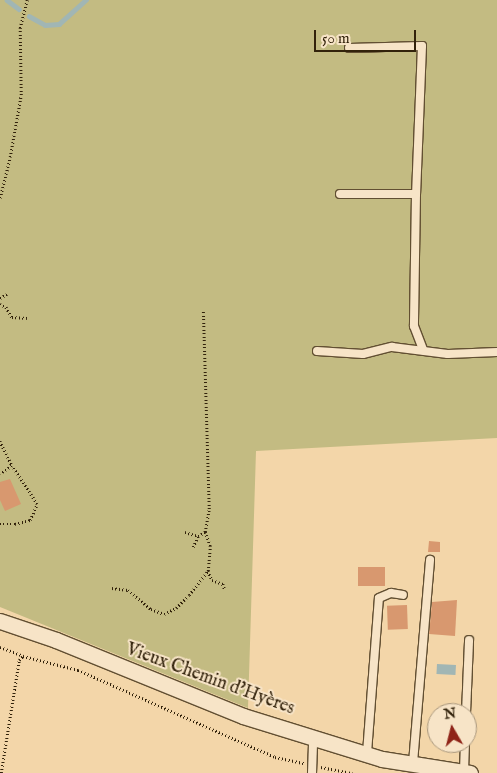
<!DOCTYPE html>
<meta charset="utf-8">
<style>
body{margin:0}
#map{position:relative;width:497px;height:773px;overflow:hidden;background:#f3d6a9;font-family:"IM FELL English",serif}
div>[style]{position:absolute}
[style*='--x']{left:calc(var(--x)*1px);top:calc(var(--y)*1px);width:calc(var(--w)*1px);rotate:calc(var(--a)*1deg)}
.green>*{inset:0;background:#c3bb82}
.water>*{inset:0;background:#a1b6b4;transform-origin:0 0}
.stream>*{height:4.5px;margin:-2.25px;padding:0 2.25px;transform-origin:2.25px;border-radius:2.25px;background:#a1b6b4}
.building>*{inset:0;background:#d8986f;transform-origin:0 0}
.path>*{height:2.5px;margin-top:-1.25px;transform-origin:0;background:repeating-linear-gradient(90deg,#32220b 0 1px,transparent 0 3.5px)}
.roads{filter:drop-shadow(1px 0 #624f32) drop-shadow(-1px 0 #624f32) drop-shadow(0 1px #624f32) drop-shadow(0 -1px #624f32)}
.lane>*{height:8px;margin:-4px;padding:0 4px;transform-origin:4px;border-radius:4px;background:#f7e4c7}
.street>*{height:15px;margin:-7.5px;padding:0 7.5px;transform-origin:7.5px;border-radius:7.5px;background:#f7e4c7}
span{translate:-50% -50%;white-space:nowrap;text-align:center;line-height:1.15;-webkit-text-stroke:4px #f7e4c7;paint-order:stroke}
.street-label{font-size:18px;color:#32220b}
.north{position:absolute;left:427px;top:703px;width:50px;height:50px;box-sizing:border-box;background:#f7e4c7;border:1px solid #a8967c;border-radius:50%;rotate:352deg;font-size:14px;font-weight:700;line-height:20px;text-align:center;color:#32220b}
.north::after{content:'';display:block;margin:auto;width:18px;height:22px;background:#8f2418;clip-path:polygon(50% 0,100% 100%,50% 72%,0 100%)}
.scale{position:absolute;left:314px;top:30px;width:102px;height:22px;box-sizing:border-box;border:2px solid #32220b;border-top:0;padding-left:6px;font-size:15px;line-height:18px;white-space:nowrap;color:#32220b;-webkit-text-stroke:4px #f7e4c7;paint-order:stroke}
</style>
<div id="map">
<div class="green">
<i style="clip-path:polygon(0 0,497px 0,497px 438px,256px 451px,248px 708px,0 607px)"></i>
</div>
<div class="water">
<i style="left:437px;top:664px;width:19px;height:10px;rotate:3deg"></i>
</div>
<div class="stream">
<i style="--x:7;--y:0;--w:15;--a:37"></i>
<i style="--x:29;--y:16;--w:18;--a:29"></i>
<i style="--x:45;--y:25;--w:14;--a:-4"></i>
<i style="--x:59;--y:24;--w:36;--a:-42"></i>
</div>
<div class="building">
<i style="clip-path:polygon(10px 479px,21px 504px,5px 511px,0 500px,0 482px)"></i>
<i style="clip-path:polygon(429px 541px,440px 542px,440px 552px,428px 552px)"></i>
<i style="left:358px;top:567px;width:27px;height:19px"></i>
<i style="clip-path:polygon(457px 600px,455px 636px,429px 634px,432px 602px)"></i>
<i style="left:407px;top:605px;width:24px;height:20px;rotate:88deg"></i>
</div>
<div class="path">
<i style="--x:0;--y:198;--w:42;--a:-76.3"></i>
<i style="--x:10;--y:157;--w:63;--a:-79.9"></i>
<i style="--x:21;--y:95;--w:67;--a:-90.9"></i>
<i style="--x:20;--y:28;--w:29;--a:-76"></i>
<i style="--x:0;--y:298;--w:8;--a:-30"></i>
<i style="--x:0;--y:304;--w:7;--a:27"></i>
<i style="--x:6;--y:307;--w:12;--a:59"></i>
<i style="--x:12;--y:317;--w:15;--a:4"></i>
<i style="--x:0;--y:441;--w:28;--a:64"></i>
<i style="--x:12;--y:466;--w:14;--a:146"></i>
<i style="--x:0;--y:524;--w:15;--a:0"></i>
<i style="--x:15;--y:524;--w:16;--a:-15"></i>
<i style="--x:30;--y:520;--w:17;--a:-66"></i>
<i style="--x:37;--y:504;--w:45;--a:-123.3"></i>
<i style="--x:185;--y:532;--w:14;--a:17"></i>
<i style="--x:193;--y:547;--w:12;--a:-66"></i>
<i style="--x:198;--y:536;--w:8;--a:-30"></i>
<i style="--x:208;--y:571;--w:10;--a:66"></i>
<i style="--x:212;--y:580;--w:12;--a:20"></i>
<i style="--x:223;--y:584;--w:6;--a:72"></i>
<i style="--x:112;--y:588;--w:16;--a:7"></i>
<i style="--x:128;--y:590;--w:30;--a:40"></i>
<i style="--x:151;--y:609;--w:14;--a:21"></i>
<i style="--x:164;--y:614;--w:13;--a:-27"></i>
<i style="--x:176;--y:608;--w:18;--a:-45"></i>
<i style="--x:189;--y:595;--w:31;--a:-52"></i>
<i style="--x:208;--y:571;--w:25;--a:-85"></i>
<i style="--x:210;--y:546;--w:15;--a:-110"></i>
<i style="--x:205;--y:532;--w:23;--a:-80"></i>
<i style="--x:209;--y:509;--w:199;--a:-91.7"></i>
<i style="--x:0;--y:647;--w:25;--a:21"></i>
<i style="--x:321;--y:767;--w:32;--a:11"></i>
<i style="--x:1;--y:773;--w:114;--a:-80.9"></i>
<i style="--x:19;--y:660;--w:6;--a:-45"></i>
<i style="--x:23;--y:656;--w:57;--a:14.3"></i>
<i style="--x:78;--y:670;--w:215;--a:23.8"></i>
<i style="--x:275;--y:757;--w:30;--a:12"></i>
</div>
<div class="roads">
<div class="lane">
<i style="--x:349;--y:48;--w:73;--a:-1.6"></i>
<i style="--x:422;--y:46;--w:148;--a:92.3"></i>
<i style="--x:340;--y:194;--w:76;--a:0"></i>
<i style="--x:416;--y:194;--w:132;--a:90.9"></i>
<i style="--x:414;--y:326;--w:26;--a:69"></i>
<i style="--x:317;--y:351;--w:46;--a:3.7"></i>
<i style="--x:363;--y:354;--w:30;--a:-14"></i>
<i style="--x:392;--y:347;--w:56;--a:7.1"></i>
<i style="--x:448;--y:354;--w:49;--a:-2.3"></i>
<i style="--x:466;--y:713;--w:73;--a:-87.6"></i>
<i style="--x:367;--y:753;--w:155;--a:-85.6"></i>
<i style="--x:379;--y:598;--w:13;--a:-23"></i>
<i style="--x:391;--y:593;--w:12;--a:9"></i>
<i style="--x:413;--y:763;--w:204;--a:-85.2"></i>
<i style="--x:464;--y:771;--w:28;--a:-88"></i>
<i style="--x:312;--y:773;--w:37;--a:-88"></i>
</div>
<div class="street">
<i style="--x:0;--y:621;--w:59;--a:18.7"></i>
<i style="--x:56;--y:640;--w:202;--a:22.1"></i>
<i style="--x:243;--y:716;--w:145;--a:17.2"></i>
<i style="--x:382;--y:759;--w:89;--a:9"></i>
</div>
</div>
<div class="street-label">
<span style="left:210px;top:680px;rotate:20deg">Vieux Chemin d'Hyères</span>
</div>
<div class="north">N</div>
<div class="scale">50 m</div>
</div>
